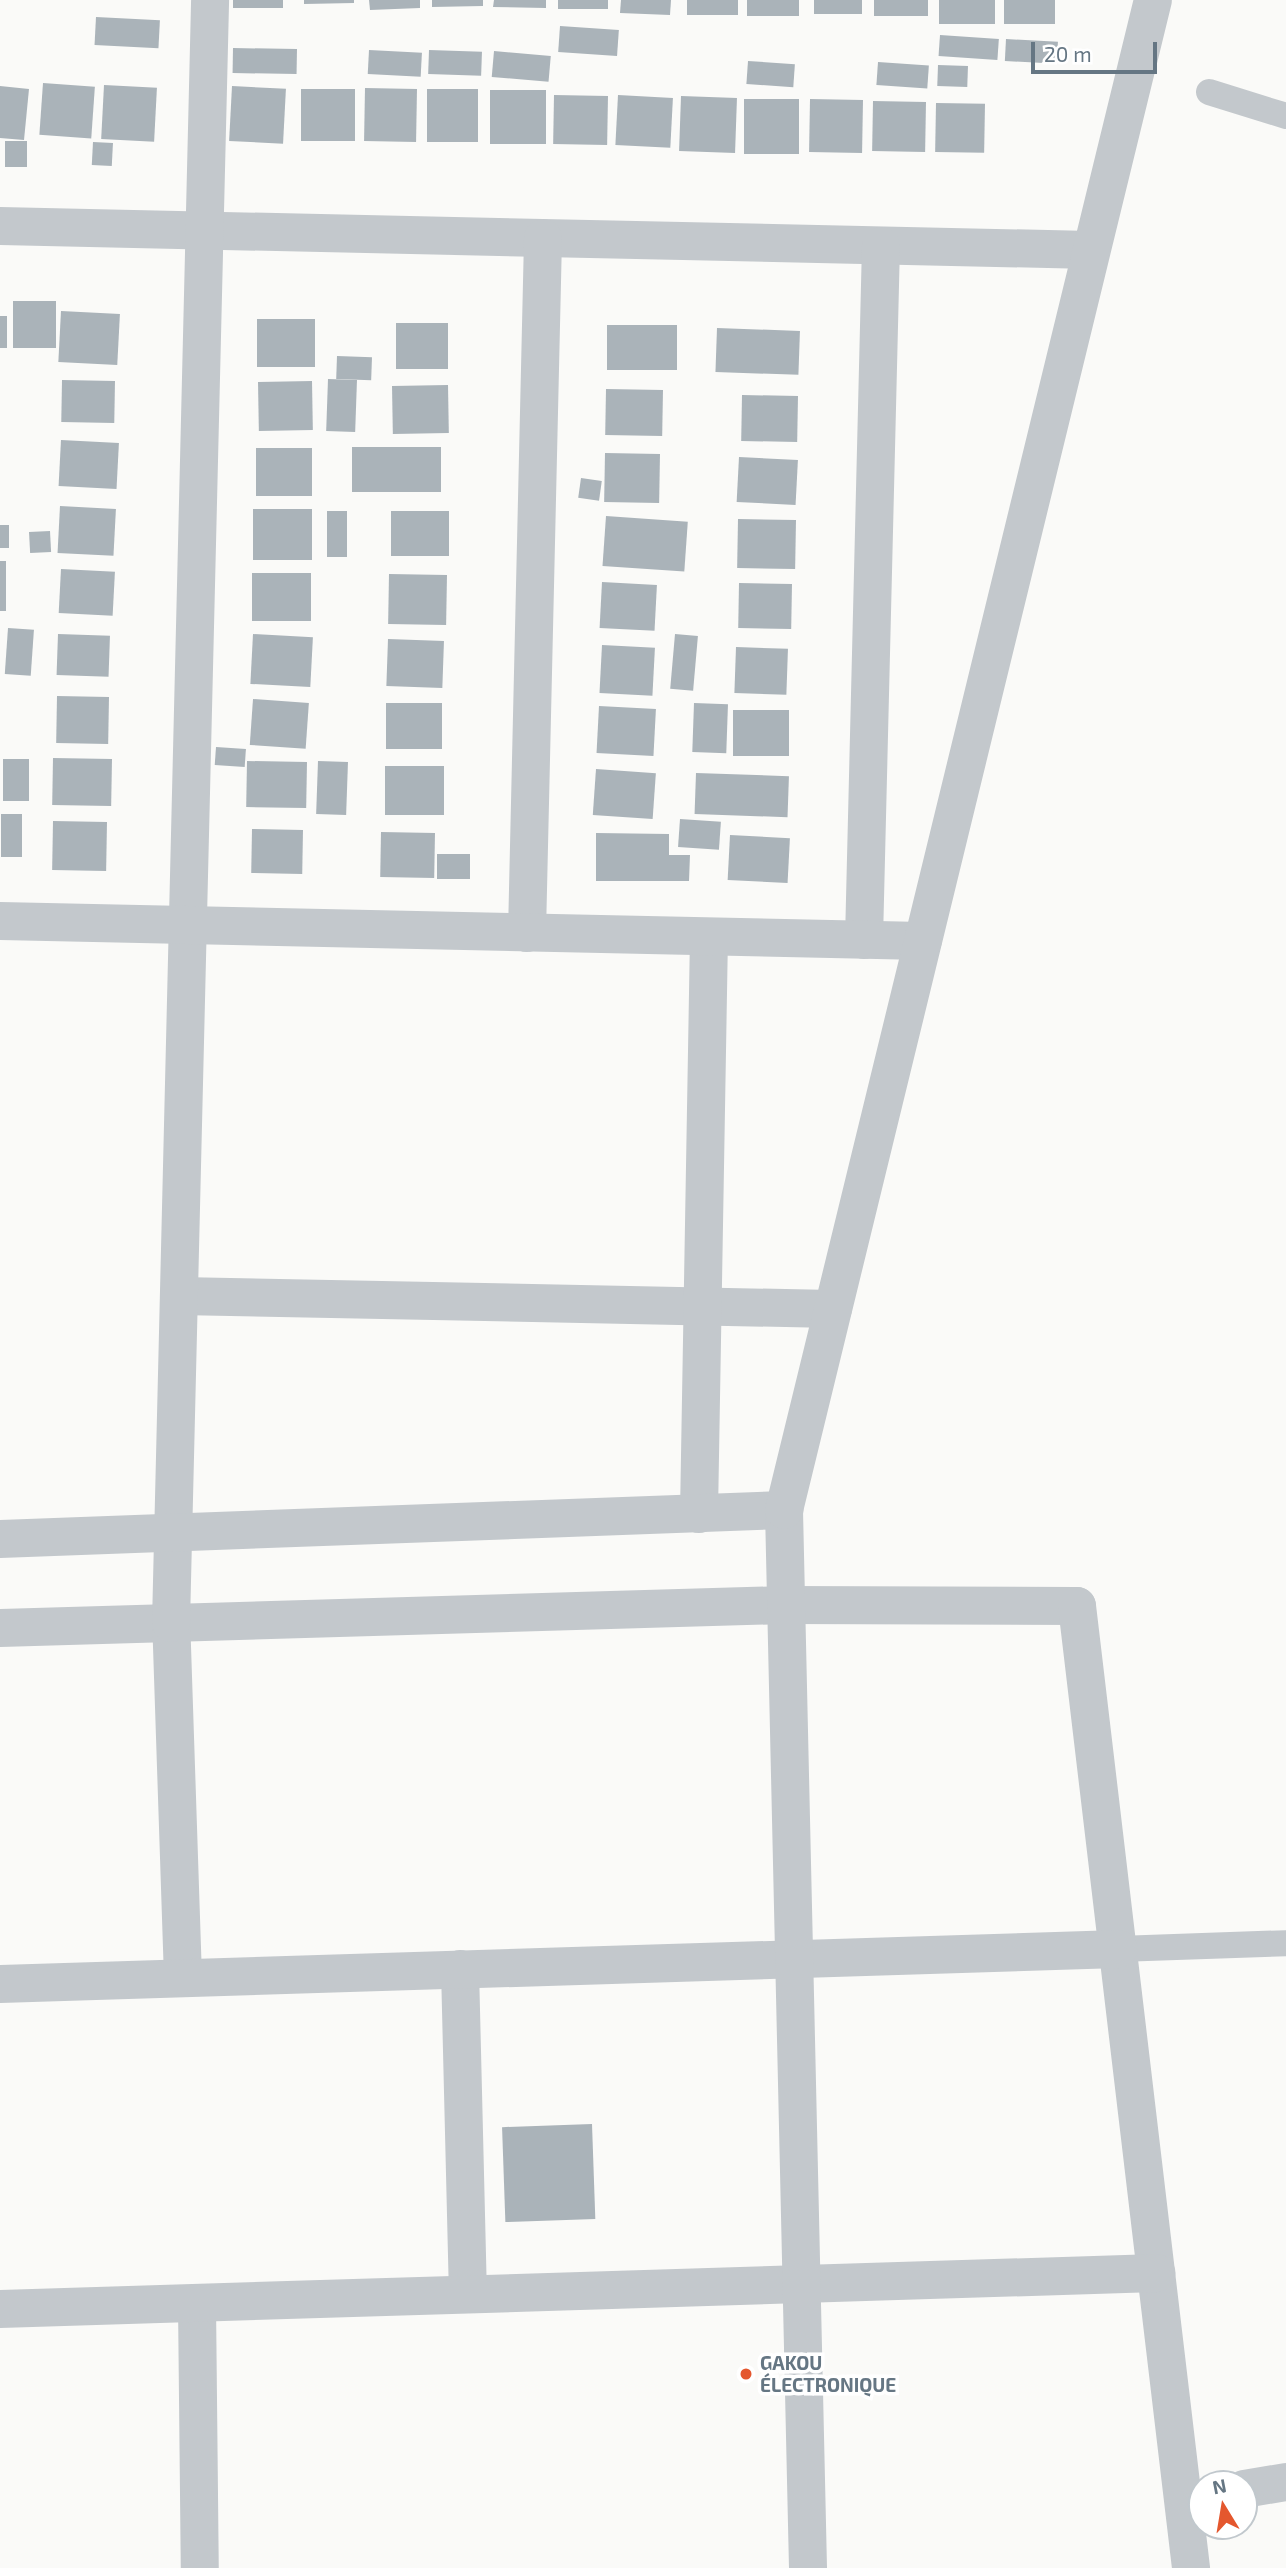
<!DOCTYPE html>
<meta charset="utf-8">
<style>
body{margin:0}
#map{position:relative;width:1286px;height:2568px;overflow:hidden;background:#fafaf8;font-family:"Exo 2",sans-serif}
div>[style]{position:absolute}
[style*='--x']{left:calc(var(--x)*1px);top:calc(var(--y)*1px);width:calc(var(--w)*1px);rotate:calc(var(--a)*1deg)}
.building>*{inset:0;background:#aab3b9;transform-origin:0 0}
.service>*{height:26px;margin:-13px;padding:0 13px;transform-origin:13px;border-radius:13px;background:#c3c8cc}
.minor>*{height:38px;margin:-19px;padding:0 19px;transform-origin:19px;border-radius:19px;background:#c3c8cc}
.tertiary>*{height:38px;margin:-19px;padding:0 19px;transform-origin:19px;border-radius:19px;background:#c3c8cc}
.dots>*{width:19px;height:19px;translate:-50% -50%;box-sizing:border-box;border:4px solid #fff;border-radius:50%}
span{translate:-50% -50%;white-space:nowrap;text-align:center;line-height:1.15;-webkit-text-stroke:7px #fff;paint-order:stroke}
.poi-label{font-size:19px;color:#657683;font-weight:700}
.left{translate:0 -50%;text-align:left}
.north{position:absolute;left:1188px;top:2470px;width:70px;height:70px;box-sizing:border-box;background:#fff;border:2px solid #c1c8cd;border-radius:50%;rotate:349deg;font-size:19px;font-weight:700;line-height:28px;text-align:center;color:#657683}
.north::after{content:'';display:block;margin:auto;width:24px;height:32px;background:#e4572e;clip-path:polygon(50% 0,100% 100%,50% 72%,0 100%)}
.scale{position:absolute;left:1031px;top:42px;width:126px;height:32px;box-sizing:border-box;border:4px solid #657683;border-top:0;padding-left:9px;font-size:21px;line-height:24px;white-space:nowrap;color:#657683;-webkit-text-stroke:5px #fff;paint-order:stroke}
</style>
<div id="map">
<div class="building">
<i style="left:233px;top:0;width:50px;height:8px"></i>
<i style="clip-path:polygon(304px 0,354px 0,354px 3px,304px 4px)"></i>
<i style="clip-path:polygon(369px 0,420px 0,420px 8px,370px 10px)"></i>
<i style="clip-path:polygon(432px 0,483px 0,483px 6px,432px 7px)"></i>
<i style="clip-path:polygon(494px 0,546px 0,546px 8px,493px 7px)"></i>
<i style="left:558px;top:0;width:50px;height:9px"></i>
<i style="clip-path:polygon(621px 0,671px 0,670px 15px,620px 13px)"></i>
<i style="left:687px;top:0;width:51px;height:15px"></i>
<i style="left:747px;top:0;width:52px;height:16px"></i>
<i style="left:814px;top:0;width:48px;height:14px"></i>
<i style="left:874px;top:0;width:54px;height:16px"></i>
<i style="left:939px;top:0;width:56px;height:24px"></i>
<i style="left:1004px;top:0;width:51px;height:24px"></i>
<i style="left:96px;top:17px;width:64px;height:28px;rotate:3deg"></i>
<i style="left:560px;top:26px;width:59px;height:26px;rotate:4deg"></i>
<i style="left:940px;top:35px;width:59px;height:21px;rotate:4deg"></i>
<i style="left:1006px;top:39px;width:52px;height:22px;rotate:3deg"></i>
<i style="left:233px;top:48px;width:64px;height:25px;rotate:1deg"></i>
<i style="left:369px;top:50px;width:53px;height:24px;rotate:3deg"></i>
<i style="left:429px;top:50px;width:53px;height:24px;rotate:2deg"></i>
<i style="left:494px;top:51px;width:57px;height:26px;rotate:5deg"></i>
<i style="left:748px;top:61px;width:47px;height:23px;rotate:4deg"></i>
<i style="left:878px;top:62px;width:51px;height:23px;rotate:4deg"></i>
<i style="left:938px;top:65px;width:30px;height:21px;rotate:2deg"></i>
<i style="left:43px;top:83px;width:52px;height:52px;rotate:4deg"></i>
<i style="left:104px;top:85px;width:53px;height:54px;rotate:3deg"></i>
<i style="clip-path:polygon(0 86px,29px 89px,24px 140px,0 138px)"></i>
<i style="left:232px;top:86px;width:54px;height:55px;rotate:3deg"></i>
<i style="left:365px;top:88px;width:52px;height:53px;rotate:1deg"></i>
<i style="left:301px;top:89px;width:54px;height:52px"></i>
<i style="left:427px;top:89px;width:51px;height:53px"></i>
<i style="left:546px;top:90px;width:54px;height:56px;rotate:90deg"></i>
<i style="left:554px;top:95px;width:54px;height:49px;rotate:1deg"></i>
<i style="left:618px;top:95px;width:55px;height:50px;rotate:3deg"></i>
<i style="left:681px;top:96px;width:56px;height:55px;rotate:2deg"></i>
<i style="left:744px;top:99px;width:55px;height:55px"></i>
<i style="left:863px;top:100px;width:53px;height:53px;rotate:91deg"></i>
<i style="left:873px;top:101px;width:53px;height:50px;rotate:1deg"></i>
<i style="left:936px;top:103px;width:49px;height:49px;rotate:1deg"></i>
<i style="left:5px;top:141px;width:22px;height:26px"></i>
<i style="left:93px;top:142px;width:20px;height:23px;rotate:3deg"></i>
<i style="left:13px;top:301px;width:43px;height:47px"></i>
<i style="left:61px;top:311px;width:59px;height:51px;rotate:3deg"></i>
<i style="left:0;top:316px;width:7px;height:32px"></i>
<i style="left:315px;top:319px;width:48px;height:58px;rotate:90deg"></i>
<i style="left:396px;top:323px;width:52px;height:46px"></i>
<i style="left:677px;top:325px;width:45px;height:70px;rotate:90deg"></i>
<i style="left:717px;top:328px;width:83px;height:44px;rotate:2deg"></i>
<i style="left:337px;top:356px;width:35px;height:23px;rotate:2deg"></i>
<i style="left:328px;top:379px;width:29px;height:52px;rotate:2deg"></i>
<i style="left:62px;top:380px;width:53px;height:42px;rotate:1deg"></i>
<i style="left:312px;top:381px;width:49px;height:54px;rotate:89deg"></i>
<i style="left:448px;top:385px;width:48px;height:56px;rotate:89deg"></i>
<i style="left:606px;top:389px;width:57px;height:46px;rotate:1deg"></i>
<i style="left:742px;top:395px;width:56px;height:46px;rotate:1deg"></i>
<i style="left:61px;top:440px;width:58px;height:46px;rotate:3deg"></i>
<i style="left:441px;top:447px;width:45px;height:89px;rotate:90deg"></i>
<i style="left:256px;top:448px;width:56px;height:48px"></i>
<i style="left:605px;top:453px;width:55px;height:49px;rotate:1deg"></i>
<i style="left:739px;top:457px;width:59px;height:45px;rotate:3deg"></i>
<i style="left:581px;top:478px;width:21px;height:20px;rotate:8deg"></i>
<i style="left:60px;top:506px;width:56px;height:47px;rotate:3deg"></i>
<i style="left:312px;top:509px;width:51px;height:59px;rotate:90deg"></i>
<i style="left:327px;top:511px;width:20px;height:46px"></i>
<i style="left:391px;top:511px;width:58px;height:45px"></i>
<i style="left:606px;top:516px;width:82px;height:50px;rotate:4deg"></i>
<i style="left:738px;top:519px;width:58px;height:49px;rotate:1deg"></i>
<i style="left:0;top:525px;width:9px;height:23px"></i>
<i style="left:50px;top:531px;width:21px;height:21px;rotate:87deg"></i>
<i style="left:0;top:561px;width:6px;height:50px"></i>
<i style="left:61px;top:569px;width:54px;height:44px;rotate:3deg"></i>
<i style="left:252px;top:573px;width:59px;height:48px"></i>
<i style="left:389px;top:574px;width:58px;height:50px;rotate:1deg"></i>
<i style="left:602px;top:582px;width:55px;height:46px;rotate:3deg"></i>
<i style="left:739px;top:583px;width:53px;height:45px;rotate:1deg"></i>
<i style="left:8px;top:628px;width:26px;height:46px;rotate:4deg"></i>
<i style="left:58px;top:634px;width:52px;height:41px;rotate:2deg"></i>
<i style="left:253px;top:634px;width:60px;height:50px;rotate:3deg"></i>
<i style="left:675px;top:634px;width:23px;height:55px;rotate:5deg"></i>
<i style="left:388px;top:639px;width:56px;height:47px;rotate:2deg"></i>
<i style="left:602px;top:645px;width:53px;height:48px;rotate:3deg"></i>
<i style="left:736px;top:647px;width:52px;height:46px;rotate:2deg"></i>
<i style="left:57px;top:696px;width:52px;height:47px;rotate:1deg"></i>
<i style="left:253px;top:699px;width:56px;height:46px;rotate:4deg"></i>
<i style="left:386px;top:703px;width:56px;height:46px"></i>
<i style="left:694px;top:703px;width:34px;height:49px;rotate:2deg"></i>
<i style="left:599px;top:706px;width:57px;height:47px;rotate:3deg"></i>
<i style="left:733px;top:710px;width:56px;height:46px"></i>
<i style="left:216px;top:747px;width:30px;height:18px;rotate:4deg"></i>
<i style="left:53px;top:758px;width:59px;height:47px;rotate:1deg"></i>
<i style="left:3px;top:759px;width:26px;height:42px"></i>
<i style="left:247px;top:761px;width:60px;height:46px;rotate:1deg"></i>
<i style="left:318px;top:761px;width:30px;height:53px;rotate:2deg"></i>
<i style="left:385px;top:766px;width:59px;height:49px"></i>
<i style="left:596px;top:769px;width:60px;height:46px;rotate:4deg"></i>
<i style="left:696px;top:773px;width:93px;height:41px;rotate:2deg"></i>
<i style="left:1px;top:814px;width:21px;height:43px"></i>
<i style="left:680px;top:819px;width:41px;height:28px;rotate:4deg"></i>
<i style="left:53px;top:821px;width:54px;height:49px;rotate:1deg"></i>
<i style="left:252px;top:829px;width:51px;height:44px;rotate:1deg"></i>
<i style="left:381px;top:832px;width:54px;height:45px;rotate:1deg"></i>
<i style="clip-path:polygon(596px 833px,669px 834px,669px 855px,690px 855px,689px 881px,596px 881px)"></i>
<i style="left:730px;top:835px;width:60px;height:45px;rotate:3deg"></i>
<i style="left:437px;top:854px;width:33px;height:25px"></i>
<i style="left:592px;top:2124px;width:95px;height:90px;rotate:88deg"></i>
</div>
<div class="service">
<i style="--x:1209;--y:92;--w:81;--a:17.3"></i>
<i style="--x:1118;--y:1949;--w:168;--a:-2"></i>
</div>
<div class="minor">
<i style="--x:0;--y:226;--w:1091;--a:1.26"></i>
<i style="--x:527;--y:933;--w:695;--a:-88.68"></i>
<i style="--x:864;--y:940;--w:694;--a:-88.6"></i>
<i style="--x:179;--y:1296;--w:654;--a:1.14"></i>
<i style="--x:699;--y:1514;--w:577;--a:-89.01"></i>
<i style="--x:0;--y:1628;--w:786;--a:-1.68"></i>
<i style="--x:786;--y:1605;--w:291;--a:0.2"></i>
<i style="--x:1077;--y:1606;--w:969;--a:83.24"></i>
<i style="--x:460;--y:1969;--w:325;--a:88.6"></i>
<i style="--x:183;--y:1978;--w:355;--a:-91.9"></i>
<i style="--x:171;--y:1623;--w:1623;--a:-88.62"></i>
<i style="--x:0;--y:1984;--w:1119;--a:-1.79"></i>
<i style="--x:197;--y:2303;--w:265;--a:89.4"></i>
<i style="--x:0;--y:2309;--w:1157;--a:-1.78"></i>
<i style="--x:1244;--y:2489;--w:43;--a:-9.5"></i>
</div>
<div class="tertiary">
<i style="--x:0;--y:921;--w:923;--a:1.24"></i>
<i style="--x:0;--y:1539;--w:785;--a:-2.12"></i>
<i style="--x:808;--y:2568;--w:1058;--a:-91.3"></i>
<i style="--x:784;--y:1510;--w:1554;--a:-76.27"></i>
</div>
<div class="dots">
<i style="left:746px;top:2374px;background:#e4572e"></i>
</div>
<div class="poi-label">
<span class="left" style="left:760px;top:2374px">GAKOU<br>ÉLECTRONIQUE</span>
</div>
<div class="north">N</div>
<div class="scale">20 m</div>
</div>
